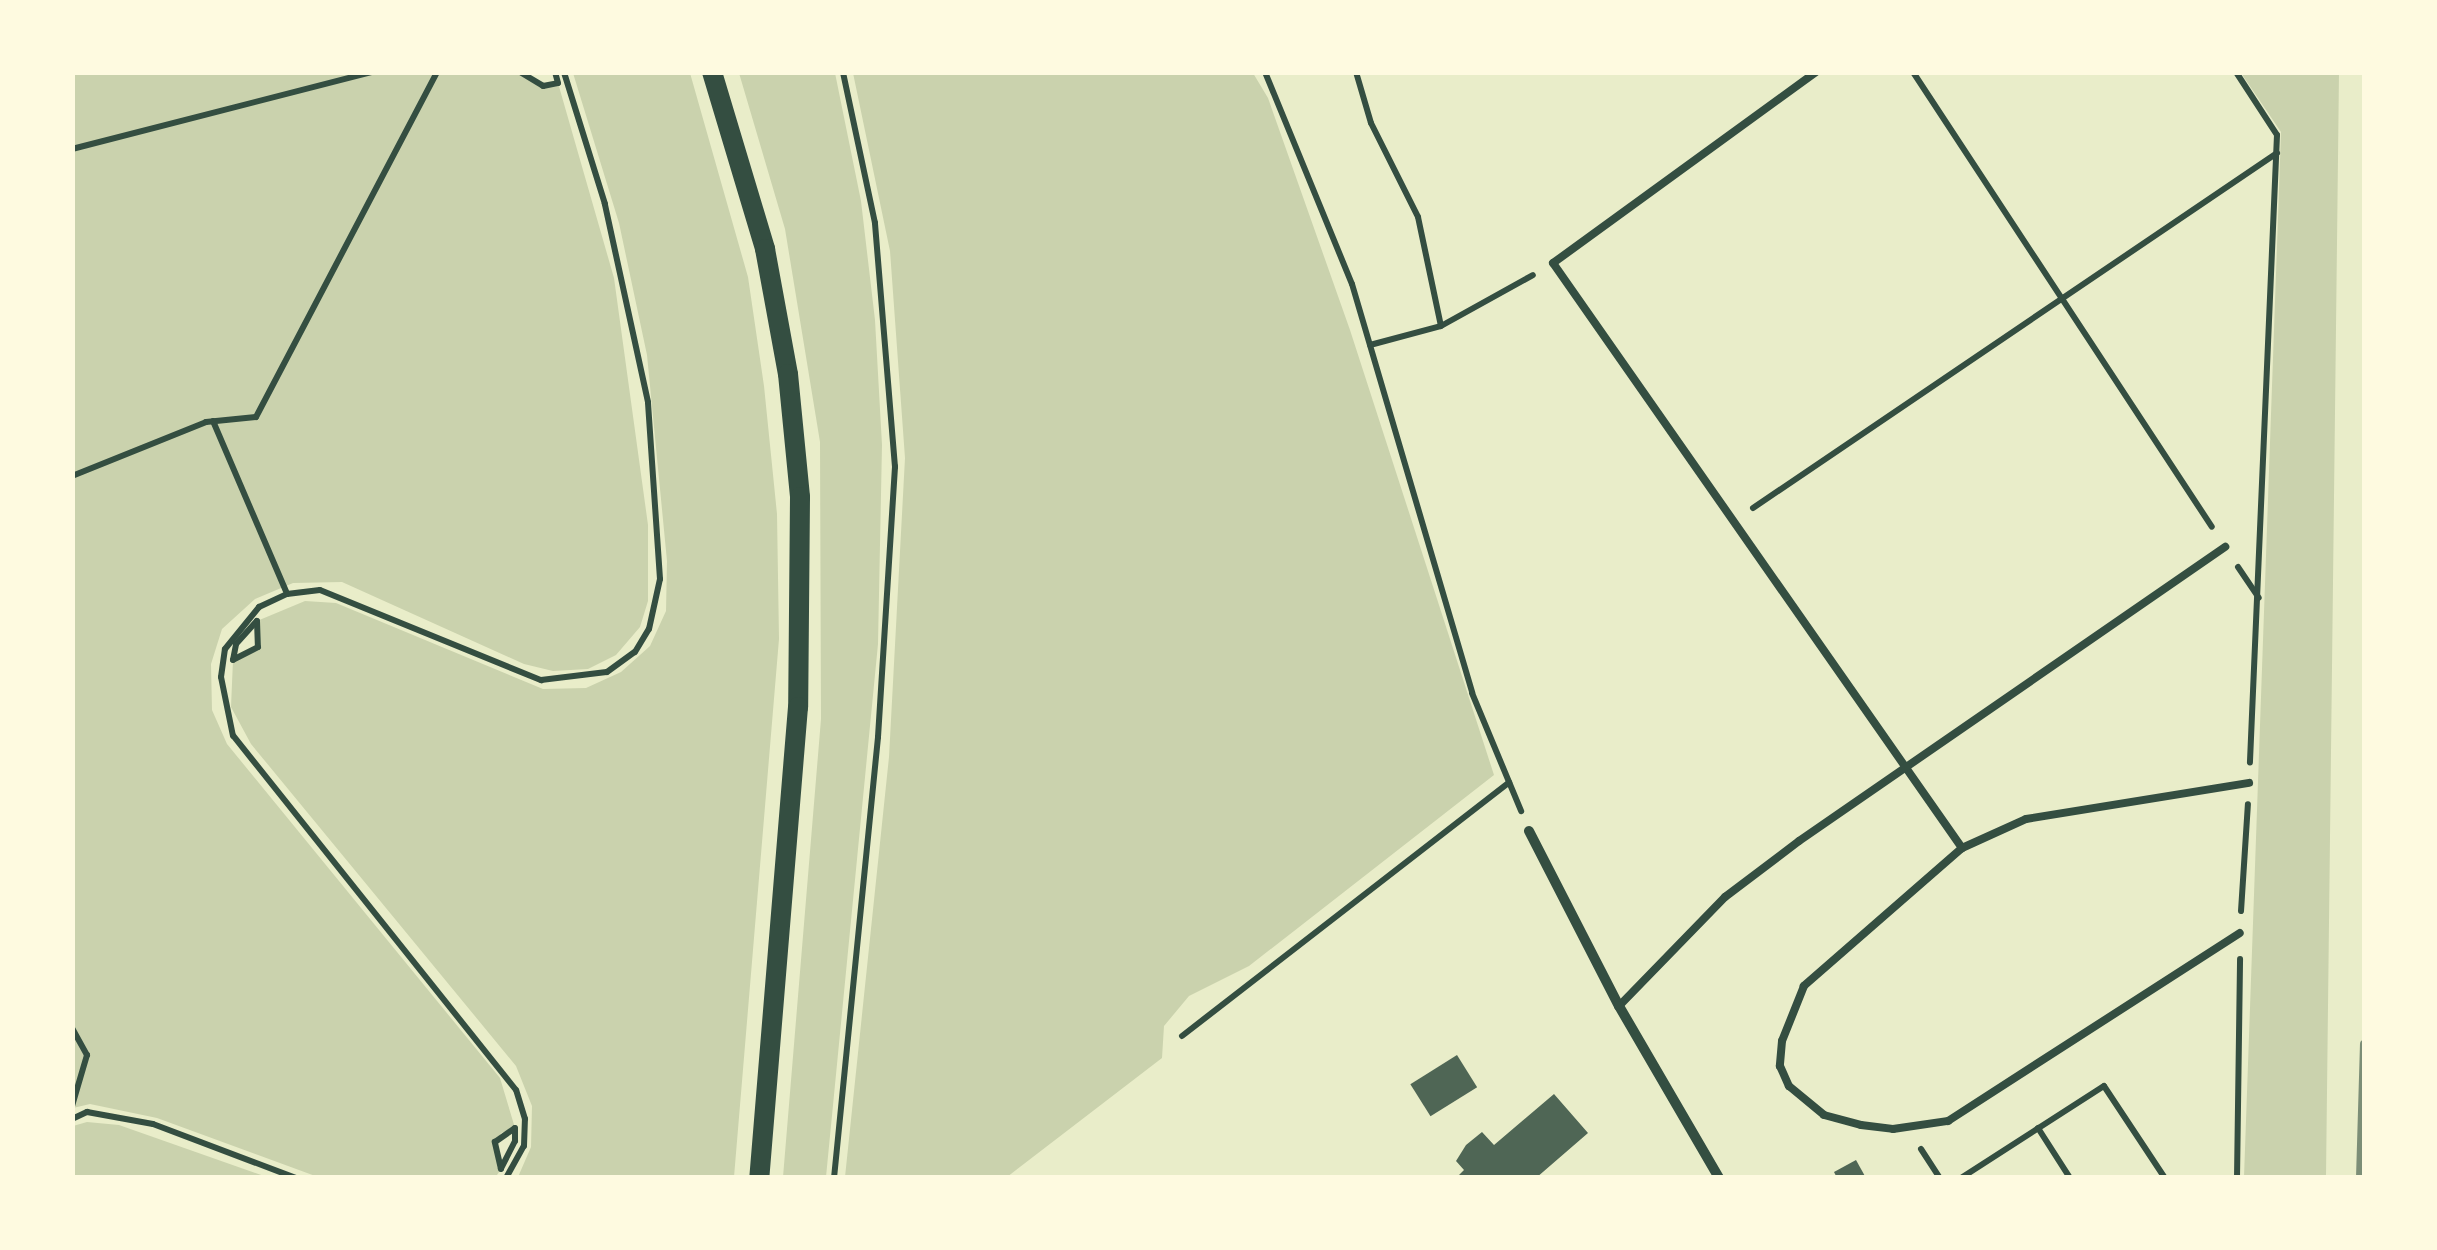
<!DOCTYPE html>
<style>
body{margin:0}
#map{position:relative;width:2437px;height:1250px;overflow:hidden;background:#e9edc9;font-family:"Asap Condensed",sans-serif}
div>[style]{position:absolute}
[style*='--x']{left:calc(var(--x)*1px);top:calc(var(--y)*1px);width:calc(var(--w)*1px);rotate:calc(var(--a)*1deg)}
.green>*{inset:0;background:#cad2ad}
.building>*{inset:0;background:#4f6655;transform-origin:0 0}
.path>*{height:6px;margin:-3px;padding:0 3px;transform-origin:3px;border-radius:3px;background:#344e41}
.service>*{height:8px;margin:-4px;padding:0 4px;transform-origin:4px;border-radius:4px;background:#344e41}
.minor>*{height:10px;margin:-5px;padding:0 5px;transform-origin:5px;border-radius:5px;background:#344e41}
.secondary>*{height:20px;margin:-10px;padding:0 10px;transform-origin:10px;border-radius:10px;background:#344e41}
.rail>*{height:8px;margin:-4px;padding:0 4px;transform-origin:4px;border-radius:4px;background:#7c8e77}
span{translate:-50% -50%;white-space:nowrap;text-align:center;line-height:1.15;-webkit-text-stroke:8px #fefae0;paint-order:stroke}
.frame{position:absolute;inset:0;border:75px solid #fefae0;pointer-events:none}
</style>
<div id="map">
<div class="green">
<i style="clip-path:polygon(520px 72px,536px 84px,558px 83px,614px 278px,648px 525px,648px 601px,640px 627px,616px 655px,588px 669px,553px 671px,524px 664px,342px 582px,293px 583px,255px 599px,222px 629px,211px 664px,212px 710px,227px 744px,500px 1078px,515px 1128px,501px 1133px,494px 1146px,501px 1169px,495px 1178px,318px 1177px,157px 1118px,90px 1104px,73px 1108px,73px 73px)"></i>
<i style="clip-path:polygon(573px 73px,690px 73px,748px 277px,764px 386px,777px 514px,779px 639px,734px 1177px,518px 1177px,531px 1147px,532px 1106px,516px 1066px,251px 744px,231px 707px,233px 660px,258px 647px,257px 621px,305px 601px,336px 603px,543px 689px,586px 688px,621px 672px,650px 646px,666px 611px,667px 561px,647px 355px,619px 223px)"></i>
<i style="clip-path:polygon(739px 73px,835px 73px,861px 201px,875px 320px,882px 445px,878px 644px,826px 1177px,783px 1177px,821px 719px,820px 442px,785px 229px)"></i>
<i style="clip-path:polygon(853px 73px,1253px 73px,1268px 98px,1350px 330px,1494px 775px,1249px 966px,1189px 996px,1164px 1026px,1162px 1058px,1007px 1177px,845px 1177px,889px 757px,905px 458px,890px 251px)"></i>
<i style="clip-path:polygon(2241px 73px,2339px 73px,2326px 1177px,2244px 1177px,2281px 132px)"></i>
<i style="clip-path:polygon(87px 1122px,119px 1125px,267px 1177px,73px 1177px,73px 1126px)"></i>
</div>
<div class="building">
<i style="left:1457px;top:1055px;width:38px;height:55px;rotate:58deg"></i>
<i style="clip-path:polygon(1554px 1094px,1588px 1133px,1536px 1178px,1456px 1178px,1464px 1170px,1456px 1161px,1466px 1145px,1482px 1132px,1494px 1145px)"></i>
<i style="clip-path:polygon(1856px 1160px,1866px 1178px,1837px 1178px,1834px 1172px)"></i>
</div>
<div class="path">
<i style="--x:520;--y:72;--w:27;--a:31"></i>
<i style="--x:543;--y:86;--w:15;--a:-11"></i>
<i style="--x:558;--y:83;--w:11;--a:-105"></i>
<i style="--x:1265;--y:72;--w:229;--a:67.7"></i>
<i style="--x:1352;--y:284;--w:426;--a:73.6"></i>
<i style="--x:1472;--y:693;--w:128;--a:67.4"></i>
<i style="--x:1356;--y:72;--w:53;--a:73.6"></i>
<i style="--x:1371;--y:123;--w:105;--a:63.4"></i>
<i style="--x:1418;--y:217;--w:111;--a:78.1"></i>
<i style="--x:1913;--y:72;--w:544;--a:56.69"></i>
<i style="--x:2236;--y:72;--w:75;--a:56.9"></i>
<i style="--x:2277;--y:135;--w:628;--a:92.47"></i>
<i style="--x:72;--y:149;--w:310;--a:-14.4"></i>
<i style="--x:1370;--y:345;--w:73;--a:-15"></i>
<i style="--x:1441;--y:326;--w:105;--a:-29"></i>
<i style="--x:213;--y:421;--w:188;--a:66.8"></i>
<i style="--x:72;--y:476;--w:144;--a:-21.9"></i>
<i style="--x:206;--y:422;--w:50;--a:-5.7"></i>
<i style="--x:256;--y:417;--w:390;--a:-62.3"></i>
<i style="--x:1753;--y:508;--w:633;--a:-34.12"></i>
<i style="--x:2238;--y:567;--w:37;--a:56"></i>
<i style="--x:257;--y:621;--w:26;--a:88"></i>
<i style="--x:258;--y:647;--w:28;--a:153"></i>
<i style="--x:233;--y:660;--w:16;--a:-79"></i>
<i style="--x:236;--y:644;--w:31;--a:-48"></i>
<i style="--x:2241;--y:911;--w:107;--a:-86.3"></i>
<i style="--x:72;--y:1028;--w:31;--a:61"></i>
<i style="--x:87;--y:1055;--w:53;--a:106.4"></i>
<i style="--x:1182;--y:1036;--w:414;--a:-37.8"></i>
<i style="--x:72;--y:1119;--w:17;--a:-25"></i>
<i style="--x:87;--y:1112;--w:67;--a:10.3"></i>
<i style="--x:153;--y:1124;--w:153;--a:20.7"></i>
<i style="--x:515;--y:1128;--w:13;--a:90"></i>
<i style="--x:515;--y:1141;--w:31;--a:117"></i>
<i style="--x:501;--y:1169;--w:28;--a:-103"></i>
<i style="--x:495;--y:1142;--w:24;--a:-35"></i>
<i style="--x:2038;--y:1128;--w:59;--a:57.4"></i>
<i style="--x:1921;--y:1149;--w:35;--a:57"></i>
<i style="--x:506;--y:1178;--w:37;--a:-61"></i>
<i style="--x:524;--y:1146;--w:27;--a:-88"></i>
<i style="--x:525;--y:1119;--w:30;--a:-107"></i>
<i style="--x:516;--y:1090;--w:453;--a:-128.6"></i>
<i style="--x:233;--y:736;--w:60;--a:-101.5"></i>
<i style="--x:221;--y:677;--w:28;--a:-82"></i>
<i style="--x:225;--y:649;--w:54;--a:-51"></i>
<i style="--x:259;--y:607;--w:31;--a:-25"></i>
<i style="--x:287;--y:594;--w:33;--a:-7"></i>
<i style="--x:320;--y:590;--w:239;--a:22.2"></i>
<i style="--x:541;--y:680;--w:66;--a:-6.9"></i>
<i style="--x:607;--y:672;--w:34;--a:-36"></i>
<i style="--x:635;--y:652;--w:27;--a:-59"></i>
<i style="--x:649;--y:629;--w:51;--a:-77.6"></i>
<i style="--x:660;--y:579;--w:177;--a:-93.9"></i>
<i style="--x:648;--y:402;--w:203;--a:-102.3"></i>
<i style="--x:605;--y:204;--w:138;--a:-107.3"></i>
<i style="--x:834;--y:1178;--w:443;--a:-84.3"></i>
<i style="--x:878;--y:737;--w:271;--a:-86.4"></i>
<i style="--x:895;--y:467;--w:245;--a:-94.7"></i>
<i style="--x:875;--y:223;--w:154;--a:-102"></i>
<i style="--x:1961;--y:1178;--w:170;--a:-32.8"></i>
<i style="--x:2104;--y:1086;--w:110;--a:56.5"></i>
<i style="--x:2237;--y:1178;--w:219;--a:-89.2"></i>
</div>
<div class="service">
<i style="--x:1816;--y:72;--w:325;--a:144"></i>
<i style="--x:1553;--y:263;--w:714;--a:55.04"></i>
<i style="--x:1962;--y:848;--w:210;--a:138.9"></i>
<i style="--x:1804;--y:986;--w:59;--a:111.8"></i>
<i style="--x:1782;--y:1041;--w:25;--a:95"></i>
<i style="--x:1780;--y:1066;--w:22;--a:66"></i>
<i style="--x:1789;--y:1086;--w:45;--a:39.6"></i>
<i style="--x:1824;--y:1115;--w:38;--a:15"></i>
<i style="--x:1861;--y:1125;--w:32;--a:7"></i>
<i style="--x:1893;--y:1129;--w:56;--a:-8.3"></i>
<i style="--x:1948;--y:1121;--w:347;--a:-32.8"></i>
<i style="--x:1962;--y:848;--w:70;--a:-24.4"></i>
<i style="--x:2026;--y:819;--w:226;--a:-9.2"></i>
<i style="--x:1619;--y:1006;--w:152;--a:-45.8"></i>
<i style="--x:1725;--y:897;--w:93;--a:-37.1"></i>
<i style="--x:1799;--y:841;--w:518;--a:-34.61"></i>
</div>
<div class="minor">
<i style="--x:1529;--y:831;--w:197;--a:62.8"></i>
<i style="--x:1619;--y:1006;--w:199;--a:59.8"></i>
</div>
<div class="secondary">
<i style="--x:712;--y:72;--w:185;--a:73.3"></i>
<i style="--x:765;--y:249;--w:127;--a:79.6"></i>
<i style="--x:788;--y:374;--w:124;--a:84.4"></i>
<i style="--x:800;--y:497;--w:210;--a:90.5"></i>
<i style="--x:798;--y:707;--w:473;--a:94.7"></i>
</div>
<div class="rail">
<i style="--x:2360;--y:1178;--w:134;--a:-88.3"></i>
</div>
<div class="frame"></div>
</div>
